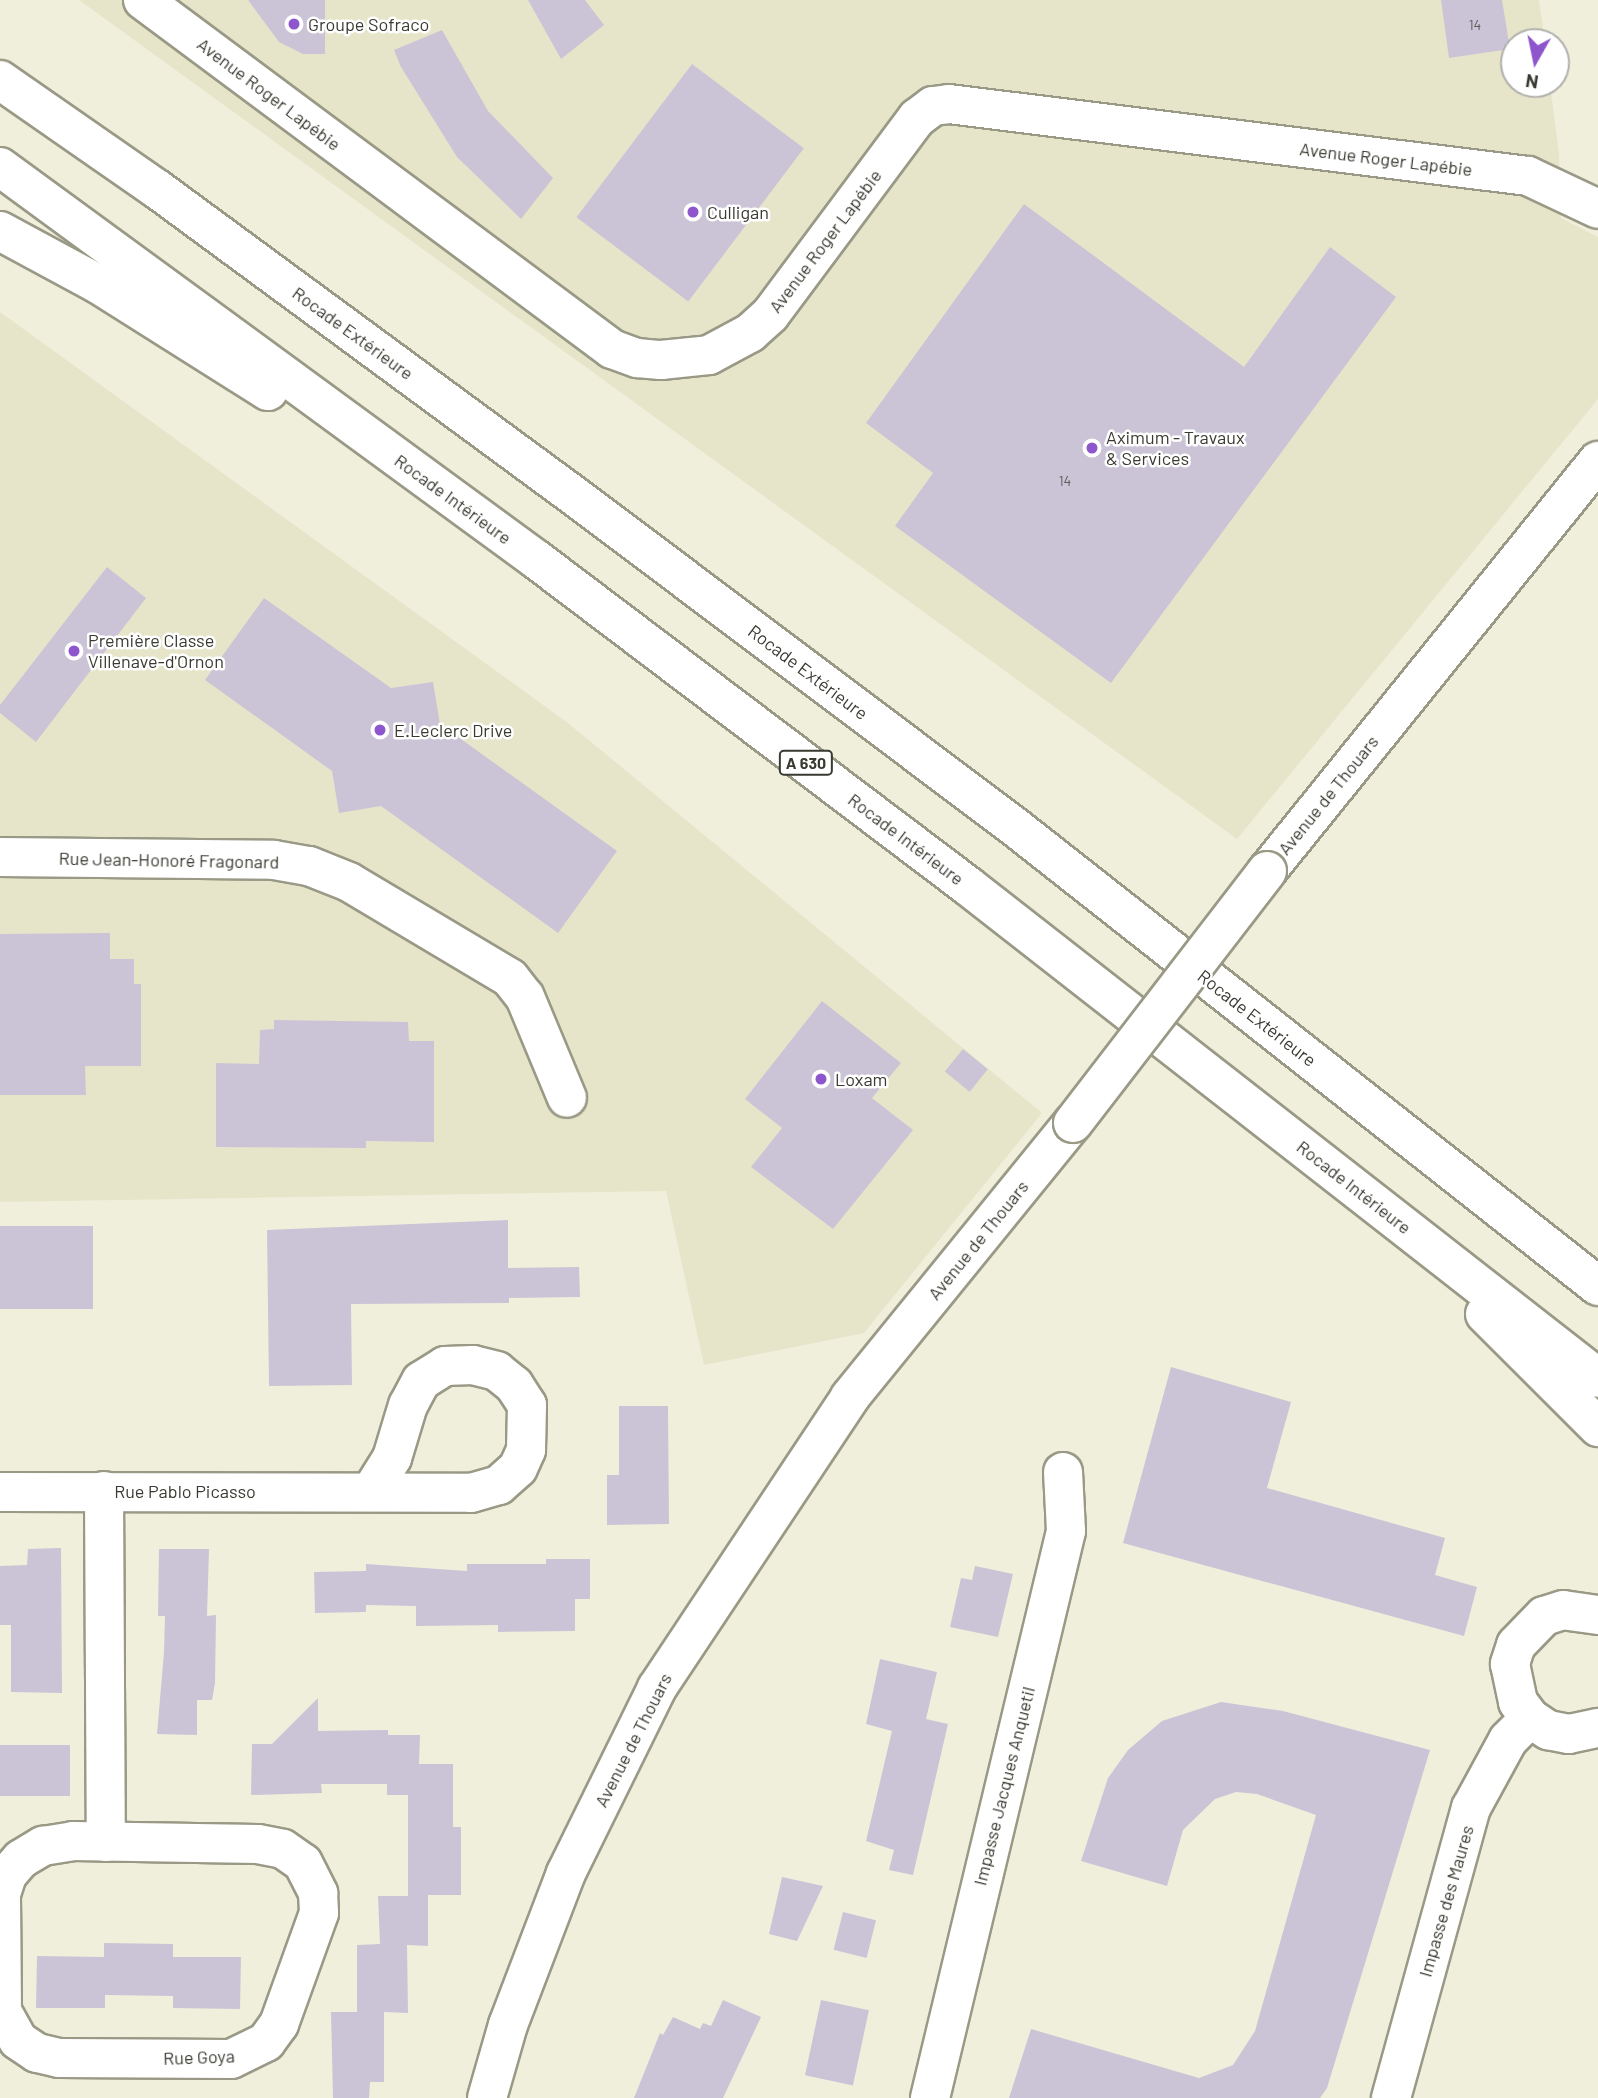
<!DOCTYPE html>
<meta charset="utf-8">
<style>
body{margin:0}
#map{position:relative;width:1598px;height:2098px;overflow:hidden;background:#f0efdc;font-family:Barlow,sans-serif}
div>[style]{position:absolute}
[style*='--x']{left:calc(var(--x)*1px);top:calc(var(--y)*1px);width:calc(var(--w)*1px);rotate:calc(var(--a)*1deg)}
.built>*{inset:0;background:#e6e5ca}
.building>*{inset:0;background:#cbc4d6;transform-origin:0 0}
.roads{filter:drop-shadow(2px 0 #999986) drop-shadow(-2px 0 #999986) drop-shadow(0 2px #999986) drop-shadow(0 -2px #999986)}
.minor>*{height:38px;margin:-19px;padding:0 19px;transform-origin:19px;border-radius:19px;background:#fff}
.highway>*{height:38px;margin:-19px;padding:0 19px;transform-origin:19px;border-radius:19px;background:#fff}
.bridges{filter:drop-shadow(2px 0 #999986) drop-shadow(-2px 0 #999986) drop-shadow(0 2px #999986) drop-shadow(0 -2px #999986)}
.minor-bridge>*{height:38px;margin:-19px;padding:0 19px;transform-origin:19px;border-radius:19px;background:#fff}
.dots>*{width:19px;height:19px;translate:-50% -50%;box-sizing:border-box;border:4px solid #fff;border-radius:50%}
span{translate:-50% -50%;white-space:nowrap;text-align:center;line-height:1.15;-webkit-text-stroke:5px #fff;paint-order:stroke}
.number-label{font-size:14px;color:#5e5c5b}
.number-label span{-webkit-text-stroke-width:0}
.shield-label span{padding:2px 5px;background:#fff;border:2px solid;border-radius:5px;-webkit-text-stroke-width:0}
.shield-label{font-size:16px;color:#3a3a32;font-weight:700}
.poi-label{font-size:18px;color:#3a3a32}
.left{translate:0 -50%;text-align:left}
.street-label{font-size:18px;color:#3a3a32}
.north{position:absolute;left:1500px;top:28px;width:70px;height:70px;box-sizing:border-box;background:#fff;border:2px solid #b0b0ad;border-radius:50%;rotate:189deg;font-size:19px;font-weight:700;line-height:28px;text-align:center;color:#3a3a32}
.north::after{content:'';display:block;margin:auto;width:24px;height:32px;background:#8e56cd;clip-path:polygon(50% 0,100% 100%,50% 72%,0 100%)}
</style>
<div id="map">
<div class="built">
<i style="clip-path:polygon(79px 0,1539px 0,1545px 42px,1514px 42px,1514px 84px,1550px 84px,1559px 154px,1561px 218px,1598px 237px,1598px 399px,1237px 839px)"></i>
<i style="clip-path:polygon(0 312px,568px 723px,1042px 1113px,864px 1333px,704px 1365px,666px 1191px,0 1202px)"></i>
</div>
<div class="building">
<i style="clip-path:polygon(248px 0,325px 0,325px 54px,303px 54px,279px 42px)"></i>
<i style="clip-path:polygon(528px 0,585px 0,604px 25px,561px 59px)"></i>
<i style="clip-path:polygon(1441px 0,1502px 0,1510px 49px,1449px 58px)"></i>
<i style="clip-path:polygon(442px 30px,488px 111px,553px 178px,521px 219px,457px 157px,401px 67px,394px 50px)"></i>
<i style="left:692px;top:64px;width:140px;height:192px;rotate:37deg"></i>
<i style="clip-path:polygon(1024px 204px,1244px 367px,1330px 247px,1396px 297px,1111px 683px,895px 526px,933px 473px,866px 423px)"></i>
<i style="clip-path:polygon(107px 567px,146px 598px,36px 742px,0 713px,0 705px)"></i>
<i style="clip-path:polygon(264px 598px,391px 688px,433px 682px,440px 724px,617px 851px,558px 933px,381px 806px,339px 813px,332px 771px,205px 680px)"></i>
<i style="clip-path:polygon(110px 933px,110px 959px,134px 959px,134px 984px,141px 984px,141px 1066px,85px 1066px,86px 1095px,0 1095px,0 934px)"></i>
<i style="clip-path:polygon(822px 1001px,901px 1063px,872px 1098px,913px 1130px,833px 1229px,751px 1167px,782px 1128px,745px 1099px)"></i>
<i style="clip-path:polygon(274px 1020px,408px 1022px,409px 1041px,434px 1041px,434px 1142px,366px 1141px,366px 1148px,216px 1147px,216px 1063px,259px 1064px,260px 1030px,274px 1029px)"></i>
<i style="left:963px;top:1049px;width:32px;height:29px;rotate:39deg"></i>
<i style="clip-path:polygon(508px 1220px,508px 1268px,579px 1267px,580px 1297px,509px 1298px,509px 1303px,351px 1304px,352px 1385px,269px 1386px,267px 1230px)"></i>
<i style="left:93px;top:1226px;width:83px;height:93px;rotate:90deg"></i>
<i style="clip-path:polygon(1171px 1367px,1291px 1402px,1267px 1488px,1445px 1538px,1435px 1575px,1477px 1587px,1464px 1636px,1123px 1543px)"></i>
<i style="clip-path:polygon(619px 1406px,668px 1406px,669px 1524px,607px 1525px,607px 1475px,619px 1475px)"></i>
<i style="clip-path:polygon(61px 1548px,62px 1693px,11px 1692px,11px 1625px,0 1625px,0 1566px,27px 1565px,28px 1549px)"></i>
<i style="clip-path:polygon(159px 1549px,209px 1549px,207px 1616px,216px 1615px,215px 1683px,212px 1700px,197px 1700px,197px 1735px,157px 1734px,164px 1652px,165px 1616px,158px 1616px)"></i>
<i style="clip-path:polygon(546px 1559px,590px 1559px,590px 1599px,575px 1599px,575px 1631px,498px 1632px,498px 1625px,416px 1626px,416px 1606px,366px 1605px,366px 1612px,315px 1613px,314px 1572px,366px 1571px,366px 1564px,467px 1571px,467px 1564px,546px 1564px)"></i>
<i style="clip-path:polygon(975px 1566px,1013px 1574px,998px 1637px,950px 1627px,961px 1578px,972px 1580px)"></i>
<i style="clip-path:polygon(880px 1659px,937px 1672px,926px 1719px,948px 1724px,913px 1875px,889px 1870px,894px 1850px,866px 1841px,892px 1731px,866px 1724px)"></i>
<i style="clip-path:polygon(318px 1698px,318px 1731px,388px 1730px,388px 1735px,420px 1735px,419px 1764px,453px 1764px,453px 1827px,461px 1827px,461px 1895px,428px 1895px,428px 1946px,407px 1945px,408px 2013px,384px 2012px,384px 2082px,370px 2082px,369px 2098px,333px 2098px,331px 2012px,357px 2012px,357px 1945px,380px 1944px,378px 1896px,415px 1896px,408px 1896px,408px 1795px,387px 1795px,387px 1784px,321px 1784px,322px 1793px,251px 1795px,252px 1744px,272px 1744px)"></i>
<i style="clip-path:polygon(1221px 1702px,1283px 1711px,1430px 1750px,1327px 2088px,1320px 2098px,1009px 2098px,1031px 2029px,1199px 2078px,1233px 2065px,1255px 2031px,1316px 1815px,1257px 1794px,1236px 1792px,1215px 1799px,1183px 1830px,1167px 1886px,1081px 1861px,1108px 1778px,1128px 1750px,1162px 1721px)"></i>
<i style="left:0;top:1745px;width:70px;height:51px"></i>
<i style="clip-path:polygon(782px 1877px,823px 1886px,797px 1941px,769px 1934px)"></i>
<i style="left:843px;top:1912px;width:34px;height:39px;rotate:14deg"></i>
<i style="clip-path:polygon(104px 1943px,173px 1944px,173px 1957px,241px 1957px,240px 2009px,173px 2008px,173px 1996px,105px 1995px,105px 2008px,36px 2008px,37px 1956px,104px 1957px)"></i>
<i style="clip-path:polygon(723px 2000px,761px 2017px,723px 2098px,634px 2098px,660px 2033px,663px 2035px,673px 2017px,700px 2029px,703px 2023px,711px 2026px)"></i>
<i style="left:821px;top:2000px;width:49px;height:77px;rotate:12deg"></i>
</div>
<div class="roads">
<div class="minor">
<i style="--x:143;--y:0;--w:585;--a:36.65"></i>
<i style="--x:612;--y:349;--w:27;--a:20"></i>
<i style="--x:637;--y:358;--w:24;--a:5"></i>
<i style="--x:661;--y:360;--w:48;--a:-5.9"></i>
<i style="--x:709;--y:355;--w:47;--a:-28.2"></i>
<i style="--x:750;--y:333;--w:27;--a:-42"></i>
<i style="--x:770;--y:315;--w:246;--a:-53.3"></i>
<i style="--x:917;--y:118;--w:20;--a:-37"></i>
<i style="--x:933;--y:106;--w:16;--a:-7"></i>
<i style="--x:949;--y:104;--w:583;--a:7.09"></i>
<i style="--x:1528;--y:176;--w:77;--a:25.2"></i>
<i style="--x:0;--y:857;--w:274;--a:0.6"></i>
<i style="--x:274;--y:860;--w:36;--a:10"></i>
<i style="--x:309;--y:866;--w:43;--a:21.8"></i>
<i style="--x:349;--y:882;--w:187;--a:30.8"></i>
<i style="--x:510;--y:978;--w:24;--a:52"></i>
<i style="--x:525;--y:997;--w:109;--a:67.4"></i>
<i style="--x:1267;--y:871;--w:527;--a:-51.09"></i>
<i style="--x:104;--y:1491;--w:351;--a:89.7"></i>
<i style="--x:0;--y:1492;--w:471;--a:0.1"></i>
<i style="--x:471;--y:1493;--w:29;--a:-16"></i>
<i style="--x:499;--y:1485;--w:25;--a:-42"></i>
<i style="--x:518;--y:1468;--w:20;--a:-66"></i>
<i style="--x:526;--y:1450;--w:45;--a:-88.7"></i>
<i style="--x:527;--y:1405;--w:24;--a:-123"></i>
<i style="--x:514;--y:1385;--w:22;--a:-141"></i>
<i style="--x:497;--y:1371;--w:25;--a:-166"></i>
<i style="--x:473;--y:1365;--w:28;--a:178"></i>
<i style="--x:445;--y:1366;--w:28;--a:148"></i>
<i style="--x:421;--y:1381;--w:27;--a:118"></i>
<i style="--x:408;--y:1405;--w:55;--a:106.8"></i>
<i style="--x:392;--y:1458;--w:39;--a:122"></i>
<i style="--x:1598;--y:1615;--w:35;--a:-172"></i>
<i style="--x:1563;--y:1610;--w:20;--a:162"></i>
<i style="--x:1544;--y:1616;--w:40;--a:134"></i>
<i style="--x:1516;--y:1645;--w:20;--a:108"></i>
<i style="--x:1510;--y:1664;--w:39;--a:78"></i>
<i style="--x:1518;--y:1702;--w:20;--a:53"></i>
<i style="--x:1530;--y:1718;--w:22;--a:34"></i>
<i style="--x:1548;--y:1730;--w:21;--a:11"></i>
<i style="--x:1569;--y:1734;--w:30;--a:-12"></i>
<i style="--x:73;--y:1841;--w:185;--a:0.9"></i>
<i style="--x:258;--y:1844;--w:25;--a:11"></i>
<i style="--x:283;--y:1849;--w:24;--a:35"></i>
<i style="--x:303;--y:1863;--w:34;--a:63"></i>
<i style="--x:318;--y:1893;--w:20;--a:87"></i>
<i style="--x:319;--y:1913;--w:118;--a:109.8"></i>
<i style="--x:279;--y:2024;--w:22;--a:126"></i>
<i style="--x:266;--y:2042;--w:39;--a:154"></i>
<i style="--x:231;--y:2059;--w:172;--a:-179.7"></i>
<i style="--x:59;--y:2058;--w:23;--a:-167"></i>
<i style="--x:37;--y:2053;--w:23;--a:-146"></i>
<i style="--x:18;--y:2040;--w:33;--a:-119"></i>
<i style="--x:2;--y:2011;--w:117;--a:-90.5"></i>
<i style="--x:1;--y:1894;--w:20;--a:-72"></i>
<i style="--x:7;--y:1875;--w:21;--a:-49"></i>
<i style="--x:21;--y:1859;--w:26;--a:-31"></i>
<i style="--x:43;--y:1846;--w:30;--a:-9"></i>
<i style="--x:487;--y:2098;--w:76;--a:-74"></i>
<i style="--x:508;--y:2025;--w:163;--a:-69.1"></i>
<i style="--x:566;--y:1873;--w:206;--a:-63.8"></i>
<i style="--x:657;--y:1688;--w:349;--a:-56.4"></i>
<i style="--x:850;--y:1397;--w:353;--a:-50.9"></i>
<i style="--x:930;--y:2098;--w:583;--a:-76.51"></i>
<i style="--x:1066;--y:1531;--w:59;--a:-92.9"></i>
<i style="--x:1391;--y:2098;--w:301;--a:-74.6"></i>
<i style="--x:1471;--y:1808;--w:77;--a:-61.4"></i>
<i style="--x:1508;--y:1740;--w:31;--a:-45"></i>
</div>
<div class="highway">
<i style="--x:0;--y:80;--w:191;--a:34.8"></i>
<i style="--x:157;--y:189;--w:521;--a:36.34"></i>
<i style="--x:577;--y:498;--w:548;--a:36.91"></i>
<i style="--x:1015;--y:827;--w:742;--a:38.21"></i>
<i style="--x:0;--y:167;--w:665;--a:36.2"></i>
<i style="--x:537;--y:560;--w:540;--a:37.1"></i>
<i style="--x:968;--y:886;--w:799;--a:37.99"></i>
<i style="--x:0;--y:231;--w:111;--a:28.4"></i>
<i style="--x:98;--y:284;--w:201;--a:32.2"></i>
<i style="--x:1485;--y:1314;--w:160;--a:45"></i>
</div>
</div>
<div class="bridges">
<div class="minor-bridge">
<i style="--x:1073;--y:1123;--w:318;--a:-52.4"></i>
</div>
</div>
<div class="dots">
<i style="left:294px;top:24px;background:#8e56cd"></i>
<i style="left:693px;top:212px;background:#8e56cd"></i>
<i style="left:1092px;top:448px;background:#8e56cd"></i>
<i style="left:74px;top:651px;background:#8e56cd"></i>
<i style="left:380px;top:730px;background:#8e56cd"></i>
<i style="left:821px;top:1079px;background:#8e56cd"></i>
</div>
<div class="number-label">
<span style="left:1475px;top:25px">14</span>
<span style="left:1065px;top:481px">14</span>
</div>
<div class="shield-label">
<span style="left:806px;top:763px">A 630</span>
</div>
<div class="poi-label">
<span class="left" style="left:308px;top:24px">Groupe Sofraco</span>
<span class="left" style="left:707px;top:212px">Culligan</span>
<span class="left" style="left:1106px;top:448px">Aximum - Travaux<br>&amp; Services</span>
<span class="left" style="left:88px;top:651px">Première Classe<br>Villenave-d'Ornon</span>
<span class="left" style="left:394px;top:730px">E.Leclerc Drive</span>
<span class="left" style="left:835px;top:1079px">Loxam</span>
</div>
<div class="street-label">
<span style="left:269px;top:94px;rotate:37deg">Avenue Roger Lapébie</span>
<span style="left:1386px;top:159px;rotate:7deg">Avenue Roger Lapébie</span>
<span style="left:825px;top:241px;rotate:-53deg">Avenue Roger Lapébie</span>
<span style="left:353px;top:333px;rotate:36deg">Rocade Extérieure</span>
<span style="left:453px;top:499px;rotate:36deg">Rocade Intérieure</span>
<span style="left:808px;top:672px;rotate:37deg">Rocade Extérieure</span>
<span style="left:1328px;top:795px;rotate:-51deg">Avenue de Thouars</span>
<span style="left:906px;top:839px;rotate:37deg">Rocade Intérieure</span>
<span style="left:169px;top:860px;rotate:1deg">Rue Jean-Honoré Fragonard</span>
<span style="left:1257px;top:1018px;rotate:38deg">Rocade Extérieure</span>
<span style="left:1354px;top:1187px;rotate:38deg">Rocade Intérieure</span>
<span style="left:978px;top:1240px;rotate:-51deg">Avenue de Thouars</span>
<span style="left:185px;top:1491px">Rue Pablo Picasso</span>
<span style="left:633px;top:1740px;rotate:-63deg">Avenue de Thouars</span>
<span style="left:1004px;top:1786px;rotate:-76deg">Impasse Jacques Anquetil</span>
<span style="left:1446px;top:1901px;rotate:-74deg">Impasse des Maures</span>
<span style="left:199px;top:2057px;rotate:-2deg">Rue Goya</span>
</div>
<div class="north">N</div>
</div>
